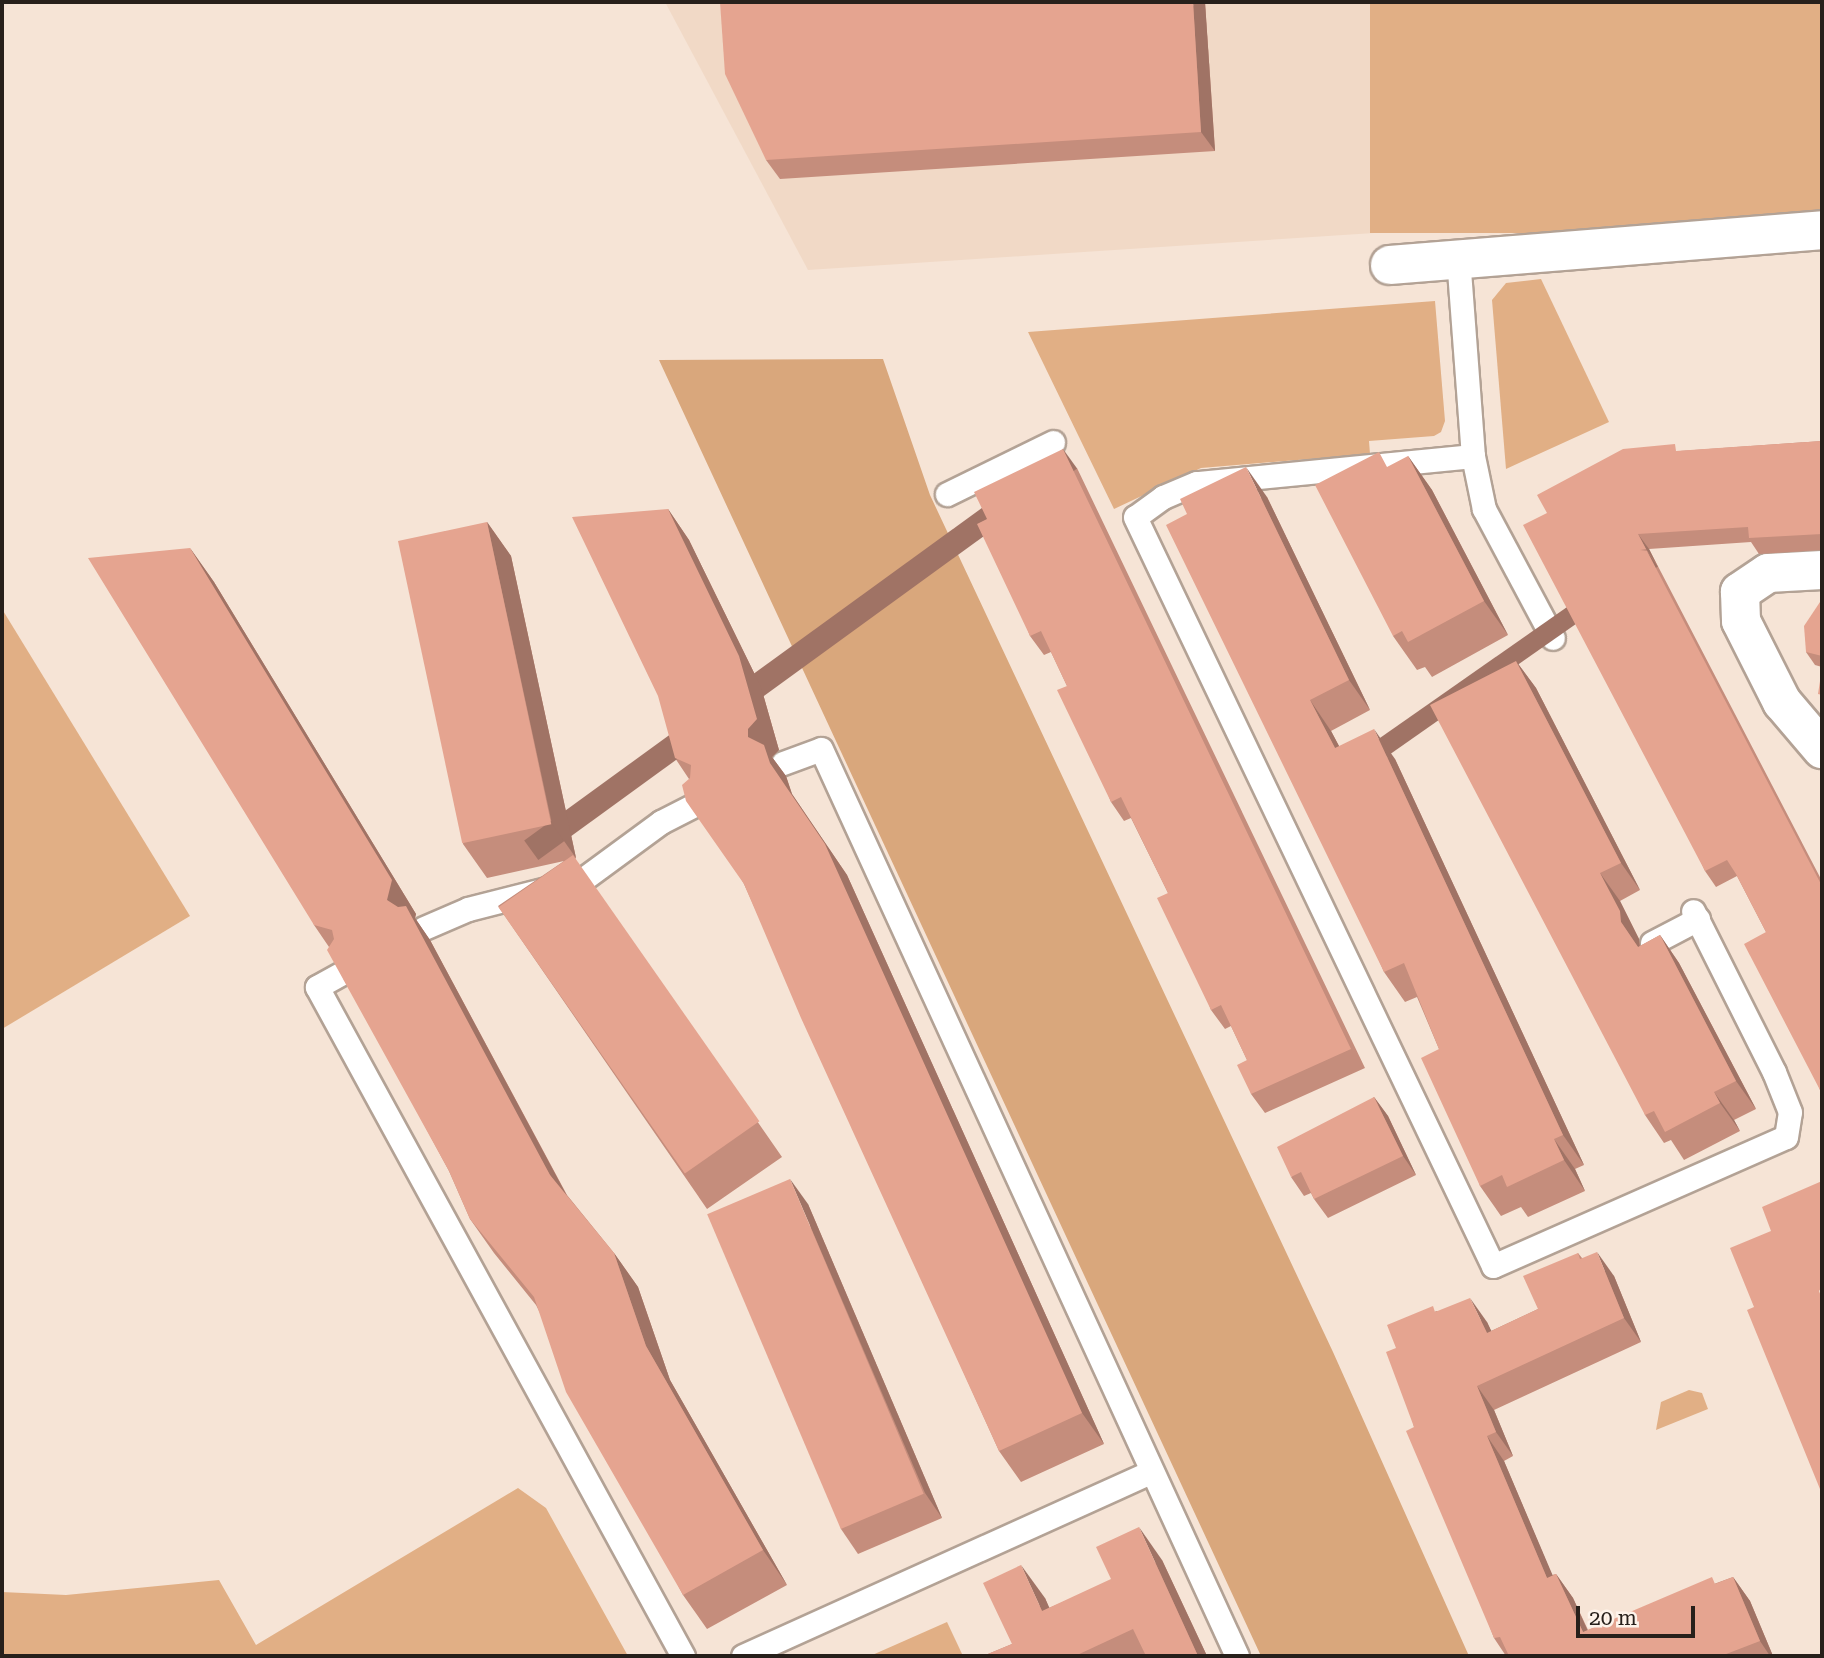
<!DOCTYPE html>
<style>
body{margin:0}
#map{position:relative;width:1824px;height:1658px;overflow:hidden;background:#f6e4d6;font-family:"Roboto Serif",serif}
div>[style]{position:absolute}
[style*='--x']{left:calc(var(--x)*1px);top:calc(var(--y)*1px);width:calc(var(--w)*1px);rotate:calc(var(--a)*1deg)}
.built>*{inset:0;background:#f1d9c6}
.green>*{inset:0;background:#e1af85;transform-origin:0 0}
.forest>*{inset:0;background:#d9a77c}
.roads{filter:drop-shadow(2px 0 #b3a295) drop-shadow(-2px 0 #b3a295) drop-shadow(0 2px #b3a295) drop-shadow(0 -2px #b3a295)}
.lane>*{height:23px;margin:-11.5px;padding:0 11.5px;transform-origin:11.5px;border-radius:11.5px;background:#fff}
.street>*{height:38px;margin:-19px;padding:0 19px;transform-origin:19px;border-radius:19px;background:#fff}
.wall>*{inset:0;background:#c58d7c}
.shaded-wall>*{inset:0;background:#a07365;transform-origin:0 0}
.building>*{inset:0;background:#e5a490;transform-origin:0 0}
span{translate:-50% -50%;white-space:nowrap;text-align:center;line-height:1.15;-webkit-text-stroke:7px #fdf3ea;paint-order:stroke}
.frame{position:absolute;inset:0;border:4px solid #27201b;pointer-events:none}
.scale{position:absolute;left:1576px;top:1606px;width:119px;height:32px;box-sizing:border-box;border:4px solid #27201b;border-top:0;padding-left:9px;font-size:21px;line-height:24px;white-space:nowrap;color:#27201b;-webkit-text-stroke:5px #fdf3ea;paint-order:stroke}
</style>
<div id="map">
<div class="built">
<i style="clip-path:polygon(665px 2px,1370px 2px,1374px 233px,808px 270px)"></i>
</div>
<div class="green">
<i style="left:1370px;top:2px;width:452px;height:231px"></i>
<i style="clip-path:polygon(1541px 279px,1609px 422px,1506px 469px,1492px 300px,1506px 283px)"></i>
<i style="clip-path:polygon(1435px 301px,1445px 421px,1441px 432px,1434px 436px,1369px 441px,1370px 454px,1201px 468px,1114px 509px,1028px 332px)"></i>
<i style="clip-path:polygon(2px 609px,190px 916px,2px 1029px)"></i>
<i style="clip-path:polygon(1689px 1390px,1702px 1393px,1708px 1409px,1656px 1430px,1661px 1402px)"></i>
<i style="clip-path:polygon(518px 1488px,546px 1508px,628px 1656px,2px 1656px,2px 1592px,66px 1595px,219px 1580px,256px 1645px)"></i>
<i style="clip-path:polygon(947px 1622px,963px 1656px,870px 1656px)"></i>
</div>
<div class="forest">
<i style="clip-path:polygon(883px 359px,930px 495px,1333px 1352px,1469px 1656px,1261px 1656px,659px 360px)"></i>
</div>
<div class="roads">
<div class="lane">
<i style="--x:1458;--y:257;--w:200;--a:85.7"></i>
<i style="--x:1473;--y:456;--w:54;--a:78.3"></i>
<i style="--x:1484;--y:509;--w:146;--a:61.9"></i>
<i style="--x:1473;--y:456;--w:278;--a:174.4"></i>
<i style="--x:1196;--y:483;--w:36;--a:157"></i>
<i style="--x:1163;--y:497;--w:34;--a:144"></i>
<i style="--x:1135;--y:517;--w:830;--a:64.45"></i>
<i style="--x:1493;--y:1266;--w:320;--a:-23.8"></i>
<i style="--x:1786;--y:1137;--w:25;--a:-81"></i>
<i style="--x:1790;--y:1112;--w:43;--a:-111.8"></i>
<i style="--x:1774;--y:1072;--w:180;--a:-116.7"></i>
<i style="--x:947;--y:494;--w:118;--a:-26.1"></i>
<i style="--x:783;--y:763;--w:40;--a:-20.2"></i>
<i style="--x:821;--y:749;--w:998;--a:65.36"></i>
<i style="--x:424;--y:928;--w:48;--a:-23.4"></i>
<i style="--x:468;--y:909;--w:118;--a:-14.3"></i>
<i style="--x:582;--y:880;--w:98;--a:-36.3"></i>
<i style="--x:661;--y:822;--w:44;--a:-27.1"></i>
<i style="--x:1652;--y:943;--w:52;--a:-27.6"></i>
<i style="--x:344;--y:972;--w:31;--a:151"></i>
<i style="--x:317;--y:987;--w:763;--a:61.32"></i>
<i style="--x:743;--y:1656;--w:448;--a:-24.3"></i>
</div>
<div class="street">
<i style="--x:1390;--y:265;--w:433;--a:-4.6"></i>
<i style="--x:1822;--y:570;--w:54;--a:176.8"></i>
<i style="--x:1768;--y:573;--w:34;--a:146"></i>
<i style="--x:1740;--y:592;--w:29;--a:88"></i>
<i style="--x:1741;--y:621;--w:91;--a:63.2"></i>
<i style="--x:1782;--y:702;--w:62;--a:49.6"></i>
</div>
</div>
<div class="wall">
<i style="clip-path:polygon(1205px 2px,1215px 151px,780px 179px,766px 160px)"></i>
<i style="clip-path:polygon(1822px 441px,1822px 550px,1759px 554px,1751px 542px,1649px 549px,1822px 881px,1822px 1094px,1820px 1090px,1766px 932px,1737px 876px,1716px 887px,1705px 871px,1547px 513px,1680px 451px)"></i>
<i style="clip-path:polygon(1408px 456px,1432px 490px,1508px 635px,1432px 677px,1425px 667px,1417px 670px,1393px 636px)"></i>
<i style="clip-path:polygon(1077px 468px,1365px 1068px,1265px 1113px,1251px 1094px,1247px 1060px,1231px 1026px,1225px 1029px,1211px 1010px,1168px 893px,1131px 818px,1124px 821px,1111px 802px,1067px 686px,1051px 652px,1044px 655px,1030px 636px,987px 519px)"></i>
<i style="clip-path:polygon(1267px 497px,1370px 710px,1331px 731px,1339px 746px,1395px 759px,1584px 1165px,1575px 1169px,1585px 1191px,1528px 1217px,1521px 1207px,1501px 1216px,1480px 1186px,1439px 1049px,1417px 997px,1405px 1002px,1384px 972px,1187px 514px)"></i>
<i style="clip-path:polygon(668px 509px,689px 540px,761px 687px,779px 750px,772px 757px,786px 776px,792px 794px,847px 875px,1104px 1444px,1021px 1482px,999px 1451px,744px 884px,689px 779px,675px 758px)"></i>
<i style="clip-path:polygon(487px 522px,511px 556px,576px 858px,575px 859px,782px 1157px,707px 1209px,498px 906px,564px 861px,487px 878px,463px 844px)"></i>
<i style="clip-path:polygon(190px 548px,214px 582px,416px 914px,415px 918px,430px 940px,567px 1195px,614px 1253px,638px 1287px,670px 1380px,787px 1585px,707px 1629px,683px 1595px,536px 1305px,494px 1253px,470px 1219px,449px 1171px,329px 947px,314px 925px)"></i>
<i style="clip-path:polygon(1822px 599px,1822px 667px,1815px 665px,1806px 652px)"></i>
<i style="clip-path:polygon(1516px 661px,1536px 688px,1640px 890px,1620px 901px,1639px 939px,1640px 946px,1660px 935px,1679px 963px,1756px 1109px,1734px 1120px,1740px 1131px,1684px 1160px,1671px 1140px,1664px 1143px,1645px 1115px)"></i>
<i style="clip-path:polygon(1374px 1097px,1388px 1116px,1416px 1175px,1328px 1218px,1314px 1199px,1311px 1193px,1304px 1196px,1291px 1177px)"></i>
<i style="clip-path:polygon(808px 1204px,942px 1518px,858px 1554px,841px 1529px)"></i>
<i style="clip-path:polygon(1578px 1253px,1582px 1258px,1614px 1276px,1641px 1342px,1494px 1410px,1513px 1456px,1504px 1461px,1552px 1575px,1556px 1574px,1573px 1598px,1588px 1630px,1733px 1577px,1750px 1601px,1773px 1656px,1506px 1656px,1494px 1638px,1414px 1427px,1396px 1348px,1436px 1311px,1487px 1322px,1491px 1331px,1538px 1309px)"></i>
<i style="clip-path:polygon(1162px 1560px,1207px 1656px,983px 1656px,1012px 1644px,1045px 1598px,1049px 1608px)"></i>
</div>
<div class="shaded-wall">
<i style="clip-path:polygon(1193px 2px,1205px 2px,1215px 151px,1201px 132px)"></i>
<i style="left:1063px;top:449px;width:24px;height:666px;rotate:54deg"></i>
<i style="clip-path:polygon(1408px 456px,1432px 490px,1508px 635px,1484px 601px)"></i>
<i style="clip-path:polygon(1246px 467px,1267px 497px,1370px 710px,1349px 680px)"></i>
<i style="clip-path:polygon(668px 509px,689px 540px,761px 687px,779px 750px,772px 757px,786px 776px,792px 794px,847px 875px,1104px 1444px,1082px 1413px,748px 737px,748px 729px)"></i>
<i style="clip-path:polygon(487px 522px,511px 556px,576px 858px,552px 824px)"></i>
<i style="clip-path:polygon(1638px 534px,1649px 549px,1657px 565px,1646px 549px)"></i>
<i style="clip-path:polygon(190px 548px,214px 582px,416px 914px,415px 918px,430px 940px,574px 1209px,550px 1175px,387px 900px)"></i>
<i style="left:1647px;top:551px;width:19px;height:378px;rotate:55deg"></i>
<i style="clip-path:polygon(1516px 661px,1536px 688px,1640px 890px,1621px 863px)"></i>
<i style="clip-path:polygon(1310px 700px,1331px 731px,1356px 778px,1335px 748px)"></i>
<i style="clip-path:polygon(1374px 729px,1395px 759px,1584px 1165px,1563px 1135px)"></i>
<i style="clip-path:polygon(1600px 873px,1620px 901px,1639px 939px,1640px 950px,1621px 922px)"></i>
<i style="clip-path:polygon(1660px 935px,1679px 963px,1756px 1109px,1736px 1081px)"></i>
<i style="clip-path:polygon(1714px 1092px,1734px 1120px,1740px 1131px,1720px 1103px)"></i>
<i style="clip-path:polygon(1374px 1097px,1388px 1116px,1416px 1175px,1403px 1156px)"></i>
<i style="clip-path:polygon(1554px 1139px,1575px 1169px,1585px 1191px,1564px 1160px)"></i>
<i style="clip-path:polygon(790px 1179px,808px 1204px,942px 1518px,925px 1493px)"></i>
<i style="clip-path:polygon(1597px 1252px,1614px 1276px,1641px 1342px,1624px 1318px)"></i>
<i style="clip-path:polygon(614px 1253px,638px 1287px,670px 1380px,787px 1585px,763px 1550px,646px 1346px)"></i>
<i style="clip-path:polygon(1470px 1298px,1487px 1322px,1504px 1357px,1487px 1333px)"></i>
<i style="clip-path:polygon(1477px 1386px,1494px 1410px,1513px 1456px,1496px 1432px)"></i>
<i style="clip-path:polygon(1487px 1436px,1504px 1461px,1564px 1602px,1547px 1578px)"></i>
<i style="clip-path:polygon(1139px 1527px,1162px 1560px,1207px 1656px,1198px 1656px)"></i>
<i style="clip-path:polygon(1021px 1565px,1045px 1598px,1066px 1645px,1042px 1611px)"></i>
<i style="clip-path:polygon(1556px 1574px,1573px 1598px,1599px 1656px,1583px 1632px)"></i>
<i style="clip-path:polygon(1733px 1577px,1750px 1601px,1773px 1656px,1770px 1656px,1760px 1641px)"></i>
</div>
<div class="building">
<i style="clip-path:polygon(720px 2px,1193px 2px,1201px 132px,766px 160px,725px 74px)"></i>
<i style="clip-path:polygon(1822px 441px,1822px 534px,1749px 538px,1748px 527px,1638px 534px,1646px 549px,1640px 550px,1647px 551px,1822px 886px,1822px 1089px,1820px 1090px,1744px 944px,1766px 932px,1736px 874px,1727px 860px,1705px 871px,1523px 525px,1547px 513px,1537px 495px,1623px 449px,1675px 444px,1676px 451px)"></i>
<i style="clip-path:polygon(1063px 449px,1351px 1049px,1251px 1094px,1237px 1065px,1247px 1060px,1221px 1005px,1211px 1010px,1157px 898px,1168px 893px,1121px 797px,1111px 802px,1057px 690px,1067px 686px,1041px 631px,1030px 636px,977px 524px,987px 519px,974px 492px)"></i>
<i style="clip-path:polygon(1379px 452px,1387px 467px,1408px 456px,1484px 601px,1408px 642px,1402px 631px,1393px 636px,1315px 485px)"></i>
<i style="clip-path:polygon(1246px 467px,1349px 680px,1310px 700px,1335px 748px,1374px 729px,1563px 1135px,1554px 1139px,1564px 1160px,1507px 1187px,1502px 1175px,1480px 1186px,1421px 1058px,1439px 1049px,1404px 963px,1384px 972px,1166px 525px,1187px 514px,1180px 499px)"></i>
<i style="clip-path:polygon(668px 509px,739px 656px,757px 719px,748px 729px,748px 737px,764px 745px,770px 763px,825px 844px,1082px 1413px,999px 1451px,801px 1018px,744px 884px,686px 801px,682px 785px,690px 778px,691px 765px,675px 758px,658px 696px,572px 517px)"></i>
<i style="left:487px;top:522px;width:309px;height:91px;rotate:78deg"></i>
<i style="clip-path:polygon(190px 548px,392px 880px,387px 900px,398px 907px,406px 906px,550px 1175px,614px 1253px,646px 1346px,763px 1550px,683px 1595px,566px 1392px,534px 1297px,470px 1219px,449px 1171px,327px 950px,334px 939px,332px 930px,314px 925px,88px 558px)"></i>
<i style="clip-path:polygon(1822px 599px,1822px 656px,1806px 652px,1804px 626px)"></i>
<i style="clip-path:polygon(1516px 661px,1621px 863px,1600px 873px,1620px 911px,1621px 922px,1638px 947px,1660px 935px,1736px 1081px,1714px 1092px,1720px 1103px,1665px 1132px,1654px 1111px,1645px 1115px,1430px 705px)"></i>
<i style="clip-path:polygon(1822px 668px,1822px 695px,1818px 694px)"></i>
<i style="left:573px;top:855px;width:325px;height:91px;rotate:55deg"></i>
<i style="clip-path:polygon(1374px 1097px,1403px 1156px,1314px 1199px,1301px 1172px,1291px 1177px,1277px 1147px)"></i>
<i style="left:790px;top:1179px;width:342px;height:90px;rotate:67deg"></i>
<i style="clip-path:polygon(1822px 1181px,1822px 1287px,1819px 1291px,1822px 1299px,1822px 1494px,1747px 1310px,1754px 1307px,1730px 1248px,1771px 1231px,1762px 1207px)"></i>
<i style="clip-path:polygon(1597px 1252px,1624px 1318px,1477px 1386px,1496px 1432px,1487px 1436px,1547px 1578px,1556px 1574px,1583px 1632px,1712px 1577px,1715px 1584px,1733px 1577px,1760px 1641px,1721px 1656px,1509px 1656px,1500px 1637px,1494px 1638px,1406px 1431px,1414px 1427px,1386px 1352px,1396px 1348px,1387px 1325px,1433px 1306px,1435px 1312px,1470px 1298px,1487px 1333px,1538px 1309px,1523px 1276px,1578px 1253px,1580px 1259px)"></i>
<i style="clip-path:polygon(1139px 1527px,1198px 1656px,1146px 1656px,1133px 1629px,1075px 1656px,983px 1656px,1012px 1644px,983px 1583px,1021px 1565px,1042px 1611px,1111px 1579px,1096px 1547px)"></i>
</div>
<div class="frame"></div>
<div class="scale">20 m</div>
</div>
